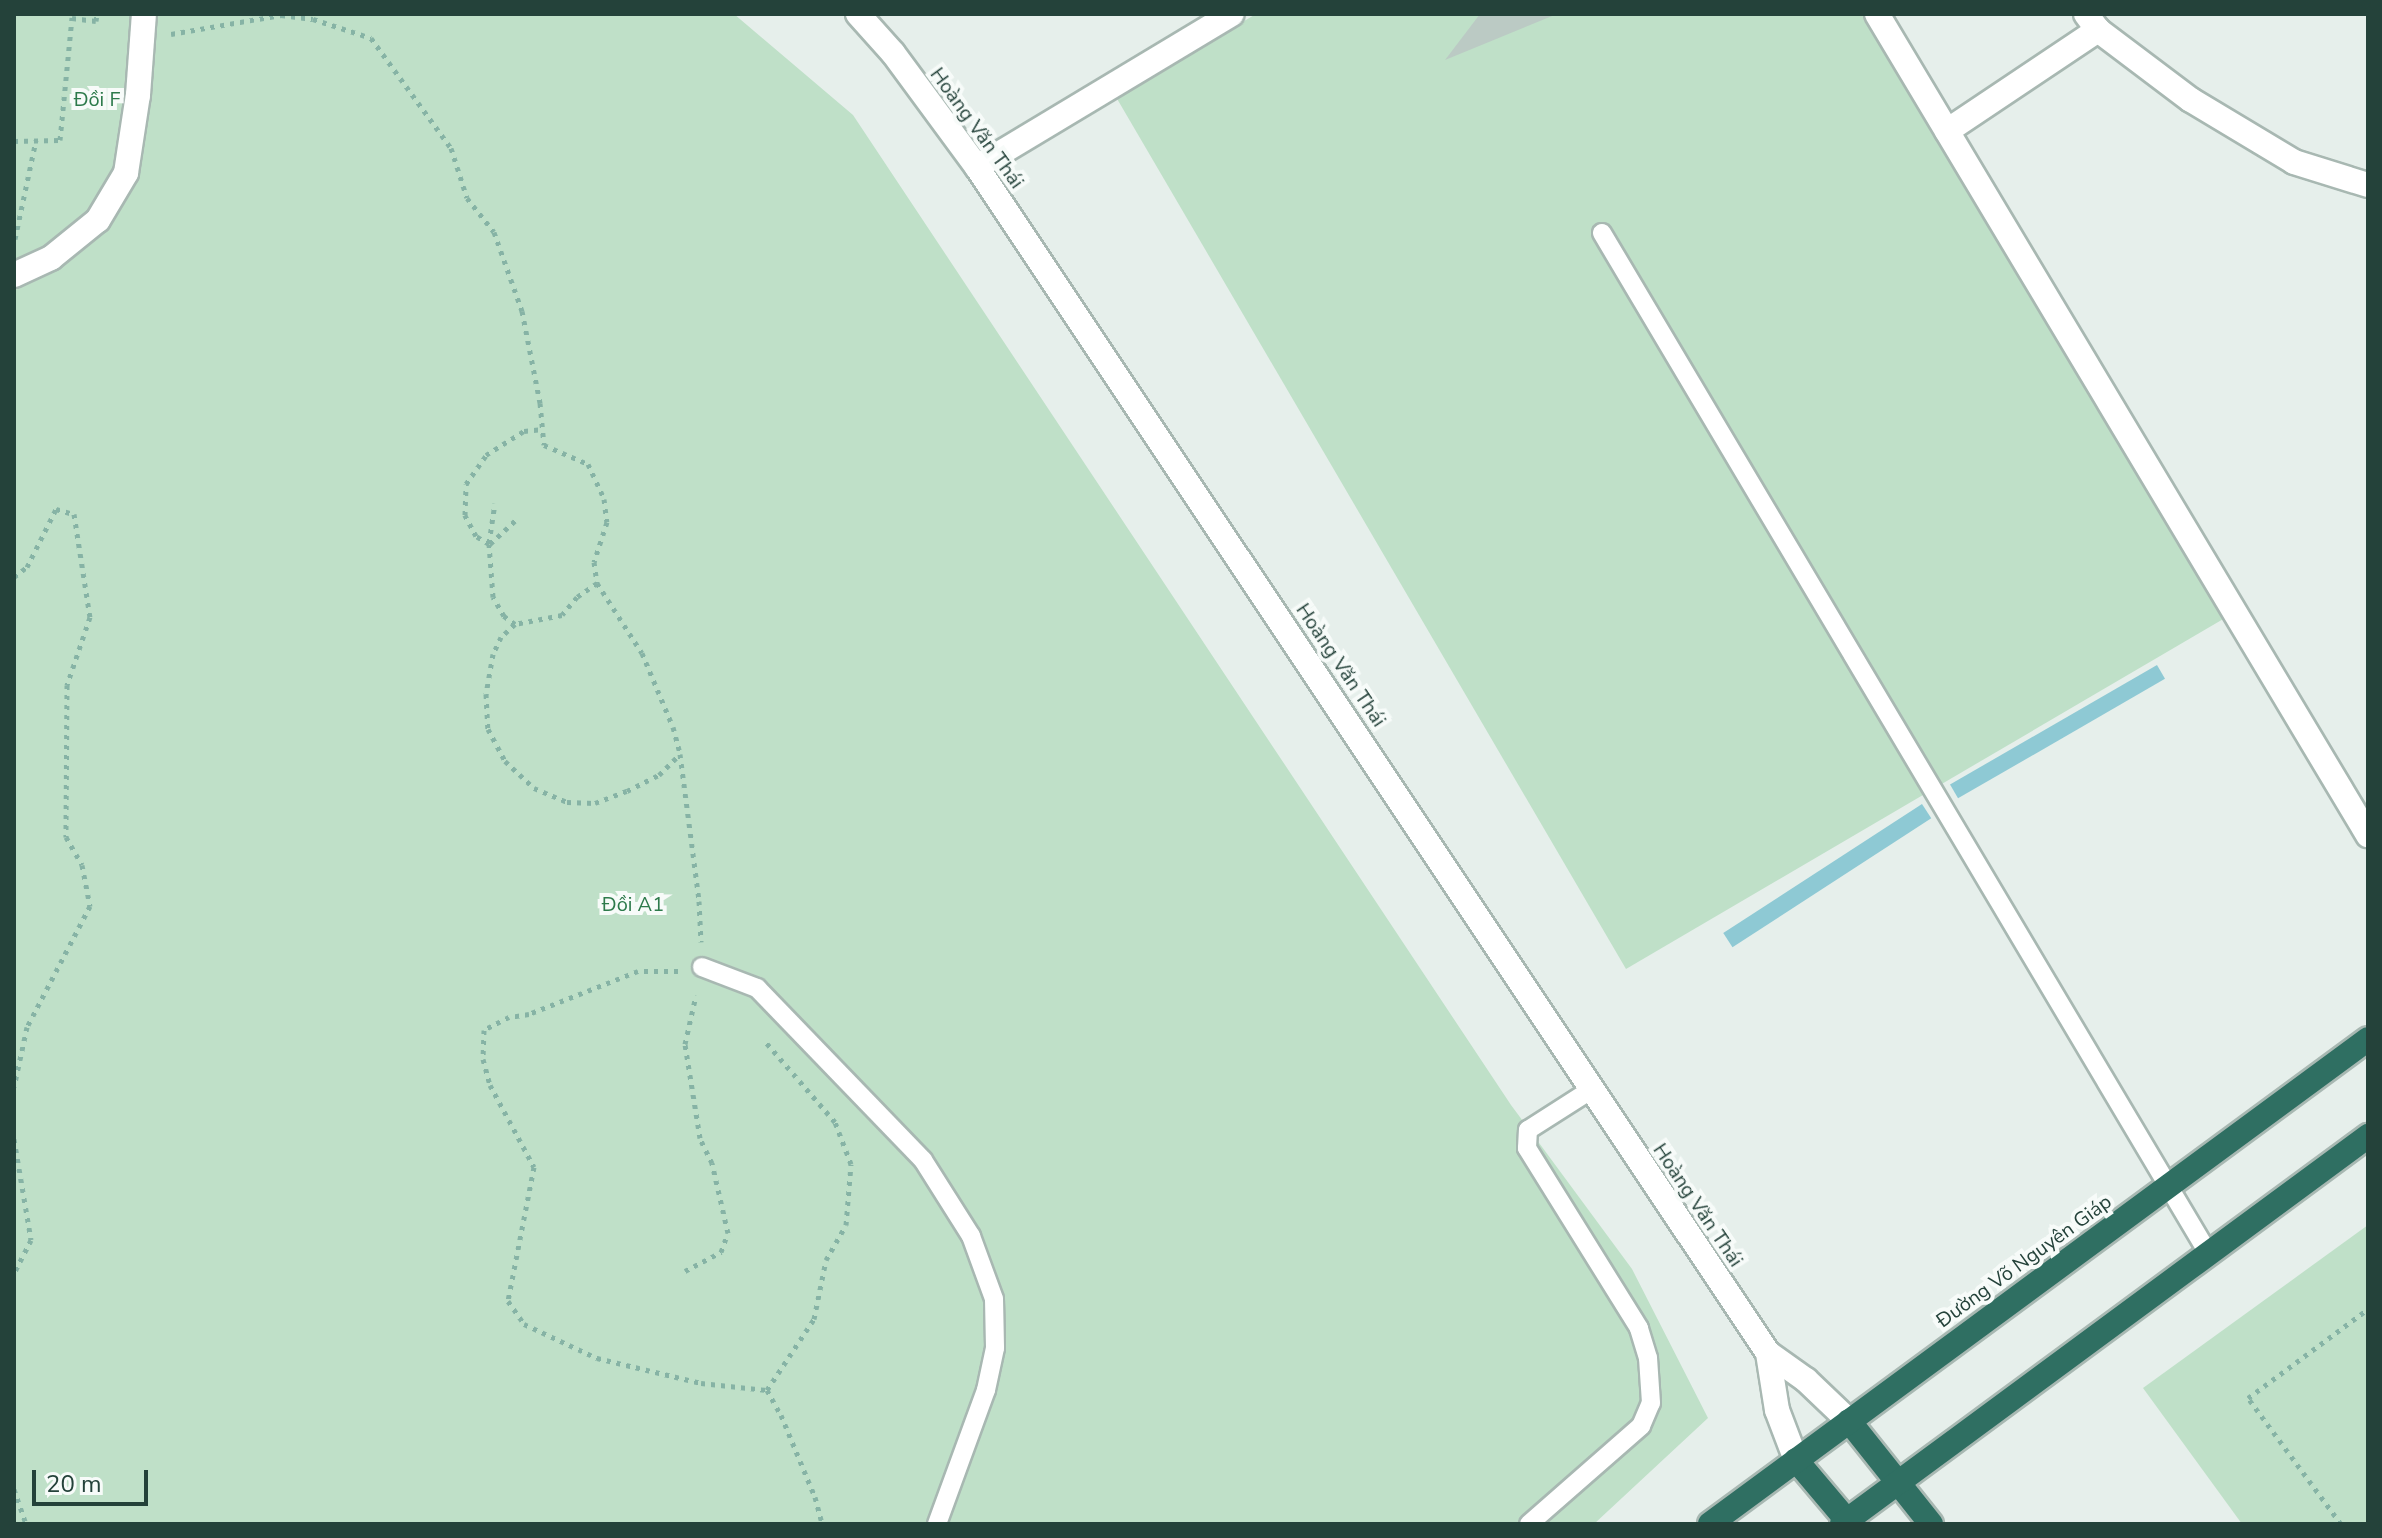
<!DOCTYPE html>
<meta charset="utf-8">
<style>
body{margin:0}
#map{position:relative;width:2382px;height:1538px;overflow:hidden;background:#e6efeb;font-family:"Nunito Sans",sans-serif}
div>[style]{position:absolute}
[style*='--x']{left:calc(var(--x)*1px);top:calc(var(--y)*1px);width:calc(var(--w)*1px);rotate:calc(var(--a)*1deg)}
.green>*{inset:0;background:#bfe0c8}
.water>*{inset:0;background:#8ec9d4;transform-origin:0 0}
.building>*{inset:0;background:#bbcac4}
.path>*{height:5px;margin-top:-2.5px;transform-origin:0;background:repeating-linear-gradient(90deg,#86b3a5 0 4px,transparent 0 10px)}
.roads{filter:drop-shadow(2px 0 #a8b8b2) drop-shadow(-2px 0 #a8b8b2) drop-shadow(0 2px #a8b8b2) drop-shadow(0 -2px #a8b8b2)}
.lane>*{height:18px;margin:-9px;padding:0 9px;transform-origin:9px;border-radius:9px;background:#fff}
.street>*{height:24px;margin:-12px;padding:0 12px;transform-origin:12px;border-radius:12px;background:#fff}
.secondary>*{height:24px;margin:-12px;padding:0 12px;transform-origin:12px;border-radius:12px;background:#fff}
.highway>*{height:24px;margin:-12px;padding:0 12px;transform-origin:12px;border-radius:12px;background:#2f6f62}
span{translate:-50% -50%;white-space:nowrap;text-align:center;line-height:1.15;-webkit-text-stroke:8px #f7fbf9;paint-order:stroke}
.park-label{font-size:20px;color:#2d7a4b}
.street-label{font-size:20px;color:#24423a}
.frame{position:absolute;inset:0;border:16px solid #24423a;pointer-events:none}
.scale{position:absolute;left:32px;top:1470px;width:116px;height:36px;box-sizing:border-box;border:4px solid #24423a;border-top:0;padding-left:10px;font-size:24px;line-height:28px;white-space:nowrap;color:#24423a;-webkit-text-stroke:6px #f7fbf9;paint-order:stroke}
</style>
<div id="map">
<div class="green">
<i style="clip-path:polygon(14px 14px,734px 14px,853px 115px,1511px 1105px,1632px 1269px,1708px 1418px,1594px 1524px,14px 1524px)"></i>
<i style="clip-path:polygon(1256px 14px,1866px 14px,2225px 618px,1626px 969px,1116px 97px)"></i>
<i style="clip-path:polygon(2368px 1225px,2368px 1524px,2242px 1524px,2143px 1388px)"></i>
</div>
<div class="water">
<i style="left:2157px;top:665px;width:16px;height:239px;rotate:60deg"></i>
<i style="left:1922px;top:804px;width:17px;height:237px;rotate:57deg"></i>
</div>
<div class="building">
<i style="clip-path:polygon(1480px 14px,1557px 14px,1445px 60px)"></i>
</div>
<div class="path">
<i style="--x:171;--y:34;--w:112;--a:-9.8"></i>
<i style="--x:281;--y:15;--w:32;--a:7"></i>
<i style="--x:313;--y:19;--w:61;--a:18.1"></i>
<i style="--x:371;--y:38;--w:136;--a:54"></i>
<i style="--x:451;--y:148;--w:52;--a:72.3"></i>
<i style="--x:467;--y:198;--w:43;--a:51.5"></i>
<i style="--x:494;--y:232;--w:84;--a:70.5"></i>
<i style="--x:522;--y:311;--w:94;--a:78.9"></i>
<i style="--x:540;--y:403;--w:42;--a:84.6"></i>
<i style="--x:544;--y:445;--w:48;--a:23.4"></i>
<i style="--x:588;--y:464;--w:38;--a:65"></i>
<i style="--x:604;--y:499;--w:23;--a:83"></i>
<i style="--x:607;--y:522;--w:42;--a:108"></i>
<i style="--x:594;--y:562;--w:21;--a:82"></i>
<i style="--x:597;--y:583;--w:83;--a:57.3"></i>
<i style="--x:642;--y:653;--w:80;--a:67.3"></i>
<i style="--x:673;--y:727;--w:28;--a:75"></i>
<i style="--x:680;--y:754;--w:148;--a:82.6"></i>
<i style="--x:699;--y:901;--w:41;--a:87.2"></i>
<i style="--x:14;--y:141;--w:46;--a:-1.2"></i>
<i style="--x:60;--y:140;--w:123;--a:-84.4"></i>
<i style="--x:72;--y:18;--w:24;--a:7"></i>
<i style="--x:96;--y:21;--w:7;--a:-82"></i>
<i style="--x:15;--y:239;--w:101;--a:-78"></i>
<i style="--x:489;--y:543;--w:40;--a:-81.5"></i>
<i style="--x:490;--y:544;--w:35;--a:-43"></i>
<i style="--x:14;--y:577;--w:16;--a:-38"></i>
<i style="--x:27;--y:567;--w:65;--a:-63.4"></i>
<i style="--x:56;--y:509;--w:19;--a:16"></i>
<i style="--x:74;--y:514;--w:104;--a:81.2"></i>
<i style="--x:90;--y:617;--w:72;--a:108.7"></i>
<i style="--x:67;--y:685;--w:152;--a:90.4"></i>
<i style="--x:66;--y:837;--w:32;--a:60"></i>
<i style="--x:82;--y:865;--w:42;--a:79"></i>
<i style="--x:90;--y:906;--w:136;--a:117.5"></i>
<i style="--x:27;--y:1027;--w:61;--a:102.2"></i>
<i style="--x:597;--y:583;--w:24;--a:145"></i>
<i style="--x:577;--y:597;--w:23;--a:130"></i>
<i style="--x:562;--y:615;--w:48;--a:169.2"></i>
<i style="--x:515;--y:624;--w:19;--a:137"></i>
<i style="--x:501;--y:637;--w:19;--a:115"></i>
<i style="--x:493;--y:654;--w:41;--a:99.9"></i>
<i style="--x:486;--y:694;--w:35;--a:87"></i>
<i style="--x:488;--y:729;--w:36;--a:62"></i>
<i style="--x:505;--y:761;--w:40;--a:43"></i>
<i style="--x:534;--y:788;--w:36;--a:23"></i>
<i style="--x:567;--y:802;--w:28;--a:2"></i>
<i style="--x:595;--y:803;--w:34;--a:-21"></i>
<i style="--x:627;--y:791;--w:36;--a:-27"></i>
<i style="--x:659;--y:775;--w:28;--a:-45"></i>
<i style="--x:515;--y:624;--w:14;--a:-144"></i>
<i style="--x:504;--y:616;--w:22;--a:-120"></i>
<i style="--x:493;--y:597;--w:53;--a:-94.3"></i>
<i style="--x:489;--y:544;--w:15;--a:-148"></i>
<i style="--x:476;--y:536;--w:24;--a:-118"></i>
<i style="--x:465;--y:515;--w:31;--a:-88"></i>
<i style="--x:466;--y:484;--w:35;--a:-55"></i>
<i style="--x:486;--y:455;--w:45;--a:-32.3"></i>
<i style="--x:524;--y:431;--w:19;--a:-6"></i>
<i style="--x:678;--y:971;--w:40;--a:180"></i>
<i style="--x:638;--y:971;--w:117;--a:158.5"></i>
<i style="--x:529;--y:1014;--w:20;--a:171"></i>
<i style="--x:509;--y:1017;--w:28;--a:153"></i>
<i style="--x:484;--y:1030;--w:29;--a:92"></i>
<i style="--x:483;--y:1059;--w:27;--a:75"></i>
<i style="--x:490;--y:1085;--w:93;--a:61.8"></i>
<i style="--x:534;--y:1167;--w:136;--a:101"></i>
<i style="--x:508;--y:1301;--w:28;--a:55"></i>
<i style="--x:524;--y:1324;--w:81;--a:25"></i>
<i style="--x:597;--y:1358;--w:107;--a:13.5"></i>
<i style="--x:701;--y:1383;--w:66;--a:6.1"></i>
<i style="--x:767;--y:1390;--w:85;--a:-56.5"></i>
<i style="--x:814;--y:1319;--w:60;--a:-78.5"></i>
<i style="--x:826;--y:1260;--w:40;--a:-60.3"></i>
<i style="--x:846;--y:1225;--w:61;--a:-85.3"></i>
<i style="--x:851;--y:1164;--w:45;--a:-110.9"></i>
<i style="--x:835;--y:1122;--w:108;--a:-130.9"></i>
<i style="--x:14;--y:1139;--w:102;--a:80.4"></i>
<i style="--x:31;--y:1240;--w:38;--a:117"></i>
<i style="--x:685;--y:1271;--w:41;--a:-27.8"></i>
<i style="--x:721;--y:1252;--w:20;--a:-70"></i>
<i style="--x:728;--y:1233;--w:72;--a:-102.9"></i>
<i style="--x:712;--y:1163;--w:28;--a:-116"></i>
<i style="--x:700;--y:1138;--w:95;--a:-99.1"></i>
<i style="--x:685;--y:1044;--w:50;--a:-77.3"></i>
<i style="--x:767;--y:1390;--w:29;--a:61"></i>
<i style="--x:781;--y:1415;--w:89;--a:67.5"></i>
<i style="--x:815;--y:1497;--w:28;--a:75"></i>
<i style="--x:14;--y:1489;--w:37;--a:71"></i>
<i style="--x:2341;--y:1524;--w:157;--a:-126.4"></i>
<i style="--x:2248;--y:1398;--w:149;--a:-36.6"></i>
</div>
<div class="roads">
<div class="lane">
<i style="--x:1602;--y:233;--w:1186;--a:59.28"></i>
<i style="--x:702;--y:967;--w:59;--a:20.9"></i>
<i style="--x:757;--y:988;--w:239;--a:46"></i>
<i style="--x:923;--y:1160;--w:90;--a:57.7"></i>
<i style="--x:971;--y:1236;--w:67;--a:69.9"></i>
<i style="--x:994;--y:1299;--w:49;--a:88.8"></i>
<i style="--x:995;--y:1348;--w:43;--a:102.1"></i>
<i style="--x:986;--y:1390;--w:143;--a:110.1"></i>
<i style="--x:1529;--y:1524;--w:149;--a:-41.2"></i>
<i style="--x:1641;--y:1426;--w:25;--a:-67"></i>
<i style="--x:1651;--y:1403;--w:45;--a:-93.8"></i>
<i style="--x:1648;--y:1358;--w:31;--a:-107"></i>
<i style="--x:1639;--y:1328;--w:212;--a:-121.9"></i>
<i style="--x:1527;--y:1148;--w:18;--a:-87"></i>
<i style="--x:1528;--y:1130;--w:76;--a:-32.6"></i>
</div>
<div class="street">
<i style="--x:1877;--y:14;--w:957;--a:59.12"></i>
<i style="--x:2086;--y:14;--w:20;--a:53"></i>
<i style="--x:2098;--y:30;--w:116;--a:37"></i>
<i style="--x:2191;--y:100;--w:120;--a:31"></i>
<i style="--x:2294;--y:162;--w:77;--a:17.3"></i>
<i style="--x:1947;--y:131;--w:182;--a:-33.8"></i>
<i style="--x:977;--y:167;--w:297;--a:-31"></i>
<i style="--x:14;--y:275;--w:41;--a:-24.7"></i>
<i style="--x:51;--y:258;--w:60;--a:-39"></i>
<i style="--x:98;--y:220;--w:55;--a:-59.2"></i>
<i style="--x:126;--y:173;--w:79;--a:-81.3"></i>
<i style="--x:138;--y:95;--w:81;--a:-85.8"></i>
</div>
<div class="secondary">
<i style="--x:858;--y:14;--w:52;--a:48.1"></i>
<i style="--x:893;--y:53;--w:142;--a:53.6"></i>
<i style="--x:977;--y:167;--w:1426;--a:56.3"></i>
<i style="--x:1796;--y:1460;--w:53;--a:-110.8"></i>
<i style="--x:1777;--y:1410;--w:58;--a:-99"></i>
<i style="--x:1768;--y:1353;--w:47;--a:35.4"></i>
<i style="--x:1806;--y:1380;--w:59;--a:43.6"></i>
</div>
<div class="highway">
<i style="--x:1849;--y:1421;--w:132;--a:51.5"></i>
<i style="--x:1796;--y:1460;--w:84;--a:49.8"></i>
<i style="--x:1710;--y:1524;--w:817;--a:-36.39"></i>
<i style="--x:1842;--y:1524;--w:654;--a:-36.41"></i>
</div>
</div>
<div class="park-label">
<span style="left:97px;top:99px">Đồi F</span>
<span style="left:633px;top:904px">Đồi A1</span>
</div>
<div class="street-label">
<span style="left:977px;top:128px;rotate:54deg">Hoàng Văn Thái</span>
<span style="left:1341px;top:665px;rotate:56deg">Hoàng Văn Thái</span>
<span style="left:1698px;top:1205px;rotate:56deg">Hoàng Văn Thái</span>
<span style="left:2024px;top:1261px;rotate:-36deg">Đường Võ Nguyên Giáp</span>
</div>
<div class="frame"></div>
<div class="scale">20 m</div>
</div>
